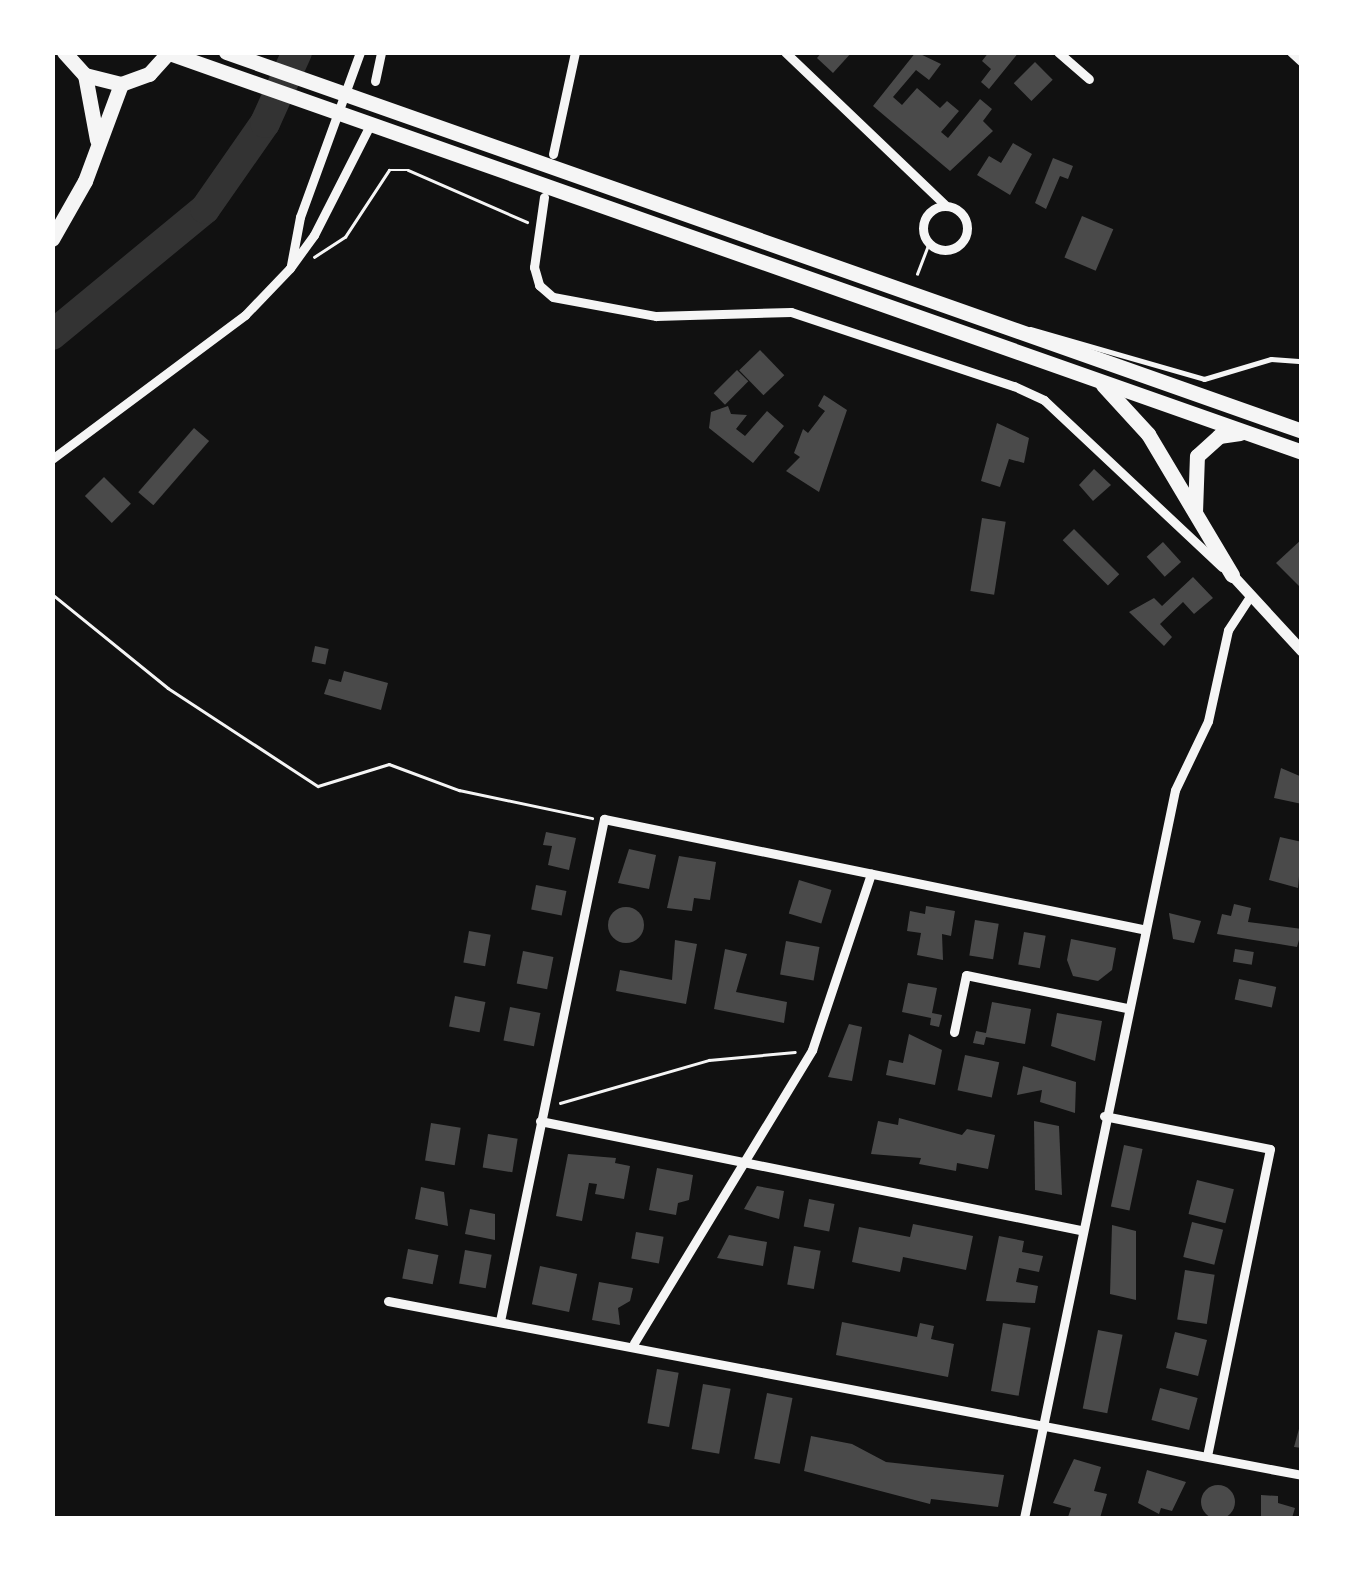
<!DOCTYPE html>
<style>
body{margin:0}
#map{position:relative;width:1354px;height:1571px;overflow:hidden;background:#111;font-family:"PT Sans Narrow",sans-serif}
div>[style]{position:absolute}
[style*='--x']{left:calc(var(--x)*1px);top:calc(var(--y)*1px);width:calc(var(--w)*1px);rotate:calc(var(--a)*1deg)}
.river>*{height:30px;margin:-15px;padding:0 15px;transform-origin:15px;border-radius:15px;background:#333}
.building>*{inset:0;background:#4a4a4a;transform-origin:0 0}
.round{border-radius:50%}
.path>*{height:2.5px;margin:-1.25px;padding:0 1.25px;transform-origin:1.25px;border-radius:1.25px;background:#f5f5f5}
.service>*{height:5px;margin:-2.5px;padding:0 2.5px;transform-origin:2.5px;border-radius:2.5px;background:#f5f5f5}
.minor>*{height:9px;margin:-4.5px;padding:0 4.5px;transform-origin:4.5px;border-radius:4.5px;background:#f5f5f5}
.minor>.ring{margin:-4.5px;padding:0;box-sizing:content-box;background:none;border:9px solid #f5f5f5;border-radius:50%}
.tertiary>*{height:11px;margin:-5.5px;padding:0 5.5px;transform-origin:5.5px;border-radius:5.5px;background:#f5f5f5}
.primary>*{height:15px;margin:-7.5px;padding:0 7.5px;transform-origin:7.5px;border-radius:7.5px;background:#f5f5f5}
.trunk>*{height:15px;margin:-7.5px;padding:0 7.5px;transform-origin:7.5px;border-radius:7.5px;background:#f5f5f5}
span{translate:-50% -50%;white-space:nowrap;text-align:center;line-height:1.15;-webkit-text-stroke:8px #fff;paint-order:stroke}
.frame{position:absolute;inset:0;border:55px solid #fff;pointer-events:none}
</style>
<div id="map">
<div class="river">
<i style="--x:52;--y:335;--w:198;--a:-39.5"></i>
<i style="--x:205;--y:209;--w:105;--a:-55.1"></i>
<i style="--x:265;--y:123;--w:78;--a:-65.7"></i>
</div>
<div class="building">
<i style="clip-path:polygon(822px 52px,852px 52px,833px 73px,817px 58px)"></i>
<i style="clip-path:polygon(916px 52px,941px 64px,929px 80px,916px 70px,893px 97px,902px 105px,917px 88px,940px 108px,947px 101px,959px 111px,941px 132px,948px 138px,980px 99px,992px 109px,983px 121px,993px 131px,950px 171px,873px 106px)"></i>
<i style="clip-path:polygon(989px 52px,1019px 52px,989px 89px,981px 82px,991px 69px,982px 61px)"></i>
<i style="left:1035px;top:62px;width:25px;height:30px;rotate:45deg"></i>
<i style="clip-path:polygon(1013px 143px,1032px 154px,1010px 195px,977px 175px,989px 156px,1001px 163px)"></i>
<i style="clip-path:polygon(1053px 158px,1073px 166px,1068px 179px,1060px 176px,1046px 209px,1035px 203px)"></i>
<i style="left:1082px;top:216px;width:34px;height:45px;rotate:23deg"></i>
<i style="left:760px;top:350px;width:35px;height:29px;rotate:46deg"></i>
<i style="left:737px;top:370px;width:16px;height:33px;rotate:45deg"></i>
<i style="clip-path:polygon(824px 395px,847px 410px,819px 492px,786px 471px,800px 457px,794px 453px,803px 429px,808px 433px,825px 411px,818px 406px)"></i>
<i style="clip-path:polygon(728px 406px,731px 414px,747px 415px,736px 429px,745px 436px,767px 411px,784px 426px,753px 463px,709px 428px,711px 412px)"></i>
<i style="clip-path:polygon(997px 423px,1029px 438px,1024px 463px,1009px 459px,1000px 487px,981px 481px)"></i>
<i style="left:194px;top:428px;width:20px;height:85px;rotate:41deg"></i>
<i style="clip-path:polygon(1094px 469px,1111px 485px,1093px 501px,1079px 485px)"></i>
<i style="left:104px;top:477px;width:38px;height:27px;rotate:45deg"></i>
<i style="left:982px;top:518px;width:24px;height:74px;rotate:9deg"></i>
<i style="left:1074px;top:529px;width:64px;height:16px;rotate:45deg"></i>
<i style="clip-path:polygon(1302px 539px,1302px 589px,1276px 563px)"></i>
<i style="left:1163px;top:542px;width:27px;height:22px;rotate:48deg"></i>
<i style="clip-path:polygon(1193px 577px,1213px 598px,1194px 614px,1183px 602px,1160px 624px,1172px 637px,1164px 646px,1129px 612px,1154px 598px,1162px 606px)"></i>
<i style="left:315px;top:646px;width:14px;height:16px;rotate:12deg"></i>
<i style="clip-path:polygon(344px 671px,388px 683px,381px 710px,324px 694px,329px 679px,341px 682px)"></i>
<i style="clip-path:polygon(1281px 768px,1302px 777px,1302px 804px,1274px 798px)"></i>
<i style="clip-path:polygon(546px 832px,576px 838px,569px 870px,548px 865px,552px 846px,543px 845px)"></i>
<i style="clip-path:polygon(1280px 837px,1302px 842px,1298px 888px,1269px 880px)"></i>
<i style="clip-path:polygon(629px 849px,656px 855px,649px 889px,618px 883px)"></i>
<i style="clip-path:polygon(679px 856px,716px 862px,710px 900px,694px 898px,692px 911px,667px 908px)"></i>
<i style="left:799px;top:880px;width:34px;height:35px;rotate:17deg"></i>
<i style="left:536px;top:885px;width:31px;height:25px;rotate:11deg"></i>
<i style="clip-path:polygon(1234px 904px,1251px 908px,1248px 922px,1302px 929px,1297px 947px,1217px 934px,1222px 914px,1231px 916px)"></i>
<i style="clip-path:polygon(926px 906px,955px 911px,951px 936px,942px 934px,943px 960px,917px 955px,921px 933px,907px 931px,910px 911px,925px 914px)"></i>
<i class="round" style="left:608px;top:907px;width:36px;height:36px"></i>
<i style="clip-path:polygon(1169px 913px,1201px 921px,1194px 943px,1173px 939px)"></i>
<i style="left:975px;top:920px;width:24px;height:36px;rotate:9deg"></i>
<i style="left:469px;top:931px;width:22px;height:32px;rotate:10deg"></i>
<i style="left:1024px;top:932px;width:22px;height:33px;rotate:10deg"></i>
<i style="clip-path:polygon(1071px 939px,1116px 948px,1112px 970px,1098px 981px,1073px 976px,1067px 960px)"></i>
<i style="clip-path:polygon(675px 940px,697px 944px,686px 1004px,616px 991px,620px 970px,672px 980px)"></i>
<i style="left:786px;top:941px;width:34px;height:34px;rotate:10deg"></i>
<i style="clip-path:polygon(725px 949px,747px 954px,736px 992px,787px 1002px,784px 1023px,714px 1009px)"></i>
<i style="left:1235px;top:949px;width:19px;height:13px;rotate:9deg"></i>
<i style="left:523px;top:951px;width:31px;height:33px;rotate:11deg"></i>
<i style="left:1239px;top:979px;width:38px;height:21px;rotate:12deg"></i>
<i style="clip-path:polygon(908px 983px,937px 988px,932px 1013px,942px 1015px,939px 1027px,930px 1025px,931px 1018px,902px 1012px)"></i>
<i style="left:455px;top:996px;width:31px;height:31px;rotate:11deg"></i>
<i style="clip-path:polygon(992px 1002px,1031px 1009px,1025px 1044px,986px 1037px,984px 1045px,973px 1043px,976px 1031px,986px 1033px)"></i>
<i style="left:510px;top:1007px;width:31px;height:34px;rotate:11deg"></i>
<i style="clip-path:polygon(1057px 1013px,1102px 1021px,1095px 1061px,1051px 1046px)"></i>
<i style="clip-path:polygon(849px 1024px,862px 1027px,852px 1081px,828px 1077px)"></i>
<i style="clip-path:polygon(909px 1034px,942px 1050px,935px 1085px,886px 1075px,889px 1060px,903px 1063px)"></i>
<i style="left:965px;top:1055px;width:35px;height:36px;rotate:12deg"></i>
<i style="clip-path:polygon(1023px 1066px,1076px 1082px,1075px 1113px,1040px 1102px,1042px 1090px,1017px 1095px)"></i>
<i style="clip-path:polygon(899px 1118px,962px 1135px,967px 1129px,995px 1135px,988px 1169px,957px 1163px,956px 1171px,919px 1164px,921px 1158px,871px 1154px,878px 1121px,898px 1125px)"></i>
<i style="clip-path:polygon(1034px 1121px,1059px 1126px,1062px 1195px,1035px 1190px)"></i>
<i style="left:431px;top:1123px;width:30px;height:38px;rotate:9deg"></i>
<i style="left:488px;top:1134px;width:30px;height:34px;rotate:9deg"></i>
<i style="left:1124px;top:1145px;width:19px;height:63px;rotate:12deg"></i>
<i style="clip-path:polygon(568px 1154px,616px 1158px,615px 1163px,630px 1166px,624px 1199px,595px 1194px,597px 1184px,589px 1183px,582px 1221px,556px 1216px)"></i>
<i style="clip-path:polygon(657px 1168px,693px 1175px,689px 1200px,678px 1203px,676px 1215px,649px 1210px)"></i>
<i style="left:1197px;top:1180px;width:38px;height:35px;rotate:14deg"></i>
<i style="clip-path:polygon(757px 1186px,784px 1191px,779px 1219px,744px 1209px)"></i>
<i style="clip-path:polygon(421px 1187px,444px 1192px,448px 1226px,415px 1219px)"></i>
<i style="left:809px;top:1199px;width:26px;height:28px;rotate:11deg"></i>
<i style="clip-path:polygon(470px 1209px,495px 1214px,495px 1240px,465px 1234px)"></i>
<i style="left:1192px;top:1222px;width:32px;height:36px;rotate:14deg"></i>
<i style="clip-path:polygon(913px 1224px,973px 1236px,966px 1270px,903px 1257px,900px 1272px,852px 1262px,859px 1227px,910px 1237px)"></i>
<i style="clip-path:polygon(1112px 1225px,1136px 1231px,1136px 1300px,1110px 1294px)"></i>
<i style="left:636px;top:1232px;width:28px;height:27px;rotate:10deg"></i>
<i style="clip-path:polygon(729px 1235px,767px 1242px,763px 1266px,717px 1258px)"></i>
<i style="clip-path:polygon(999px 1236px,1024px 1241px,1022px 1252px,1043px 1256px,1039px 1272px,1019px 1268px,1016px 1282px,1038px 1286px,1035px 1303px,986px 1301px)"></i>
<i style="left:794px;top:1246px;width:27px;height:39px;rotate:10deg"></i>
<i style="left:408px;top:1249px;width:31px;height:30px;rotate:11deg"></i>
<i style="left:465px;top:1250px;width:27px;height:34px;rotate:10deg"></i>
<i style="left:540px;top:1266px;width:38px;height:39px;rotate:12deg"></i>
<i style="left:1185px;top:1270px;width:30px;height:50px;rotate:9deg"></i>
<i style="clip-path:polygon(599px 1282px,633px 1288px,630px 1301px,618px 1308px,620px 1325px,592px 1320px)"></i>
<i style="clip-path:polygon(842px 1322px,917px 1337px,920px 1323px,934px 1326px,931px 1339px,954px 1344px,948px 1377px,836px 1355px)"></i>
<i style="left:1003px;top:1323px;width:28px;height:69px;rotate:10deg"></i>
<i style="left:1098px;top:1330px;width:25px;height:80px;rotate:11deg"></i>
<i style="left:1175px;top:1332px;width:33px;height:37px;rotate:14deg"></i>
<i style="left:657px;top:1369px;width:22px;height:55px;rotate:10deg"></i>
<i style="left:703px;top:1384px;width:28px;height:66px;rotate:10deg"></i>
<i style="left:1160px;top:1388px;width:39px;height:33px;rotate:15deg"></i>
<i style="left:767px;top:1393px;width:26px;height:67px;rotate:11deg"></i>
<i style="clip-path:polygon(1302px 1418px,1302px 1448px,1294px 1447px)"></i>
<i style="clip-path:polygon(811px 1436px,852px 1444px,886px 1462px,1004px 1475px,998px 1507px,931px 1499px,930px 1504px,804px 1471px)"></i>
<i style="clip-path:polygon(1074px 1459px,1101px 1467px,1094px 1491px,1107px 1494px,1100px 1518px,1068px 1517px,1071px 1508px,1053px 1503px)"></i>
<i style="clip-path:polygon(1147px 1470px,1186px 1482px,1172px 1511px,1161px 1508px,1159px 1514px,1138px 1503px)"></i>
<i class="round" style="left:1201px;top:1485px;width:34px;height:34px"></i>
<i style="clip-path:polygon(1261px 1495px,1278px 1496px,1278px 1503px,1295px 1508px,1292px 1518px,1261px 1518px)"></i>
</div>
<div class="path">
<i style="--x:314;--y:257;--w:37;--a:-33"></i>
<i style="--x:345;--y:237;--w:80;--a:-56.7"></i>
<i style="--x:389;--y:170;--w:19;--a:0"></i>
<i style="--x:408;--y:170;--w:130;--a:23.6"></i>
<i style="--x:917;--y:274;--w:33;--a:-69"></i>
<i style="--x:52;--y:594;--w:149;--a:39"></i>
<i style="--x:168;--y:688;--w:179;--a:33.2"></i>
<i style="--x:318;--y:786;--w:74;--a:-17.2"></i>
<i style="--x:389;--y:764;--w:75;--a:20.4"></i>
<i style="--x:459;--y:790;--w:136;--a:11.9"></i>
<i style="--x:560;--y:1103;--w:155;--a:-16.1"></i>
<i style="--x:709;--y:1060;--w:86;--a:-5.3"></i>
</div>
<div class="service">
<i style="--x:1030;--y:329;--w:181;--a:16"></i>
<i style="--x:1204;--y:379;--w:70;--a:-16.6"></i>
<i style="--x:1271;--y:359;--w:31;--a:4"></i>
</div>
<div class="minor">
<i style="--x:785;--y:52;--w:223;--a:43.7"></i>
<i style="--x:1058;--y:52;--w:41;--a:41.1"></i>
<i style="--x:1291;--y:52;--w:15;--a:42"></i>
<i style="--x:375;--y:81;--w:30;--a:-78"></i>
<i style="--x:553;--y:154;--w:104;--a:-77.8"></i>
<i style="--x:544;--y:197;--w:71;--a:98.1"></i>
<i style="--x:534;--y:267;--w:19;--a:74"></i>
<i style="--x:539;--y:285;--w:18;--a:41"></i>
<i style="--x:553;--y:297;--w:105;--a:10.5"></i>
<i style="--x:656;--y:316;--w:135;--a:-1.7"></i>
<i style="--x:791;--y:312;--w:235;--a:18.4"></i>
<i style="--x:1014;--y:386;--w:33;--a:25"></i>
<i style="--x:1044;--y:400;--w:244;--a:43.2"></i>
<i class="ring" style="left:923px;top:206px;width:35px;height:35px"></i>
<i style="--x:291;--y:265;--w:49;--a:-79.4"></i>
<i style="--x:300;--y:217;--w:176;--a:-70"></i>
<i style="--x:52;--y:459;--w:241;--a:-36.7"></i>
<i style="--x:245;--y:315;--w:65;--a:-46.2"></i>
<i style="--x:290;--y:268;--w:41;--a:-54"></i>
<i style="--x:314;--y:235;--w:126;--a:-63"></i>
<i style="--x:954;--y:1032;--w:58;--a:-78.1"></i>
<i style="--x:966;--y:975;--w:164;--a:11.6"></i>
<i style="--x:1104;--y:1116;--w:169;--a:11.2"></i>
<i style="--x:1270;--y:1149;--w:312;--a:101.6"></i>
<i style="--x:540;--y:1121;--w:551;--a:11.41"></i>
<i style="--x:388;--y:1301;--w:930;--a:10.78"></i>
<i style="--x:500;--y:1321;--w:513;--a:-78.3"></i>
<i style="--x:604;--y:819;--w:549;--a:11.56"></i>
<i style="--x:634;--y:1343;--w:343;--a:-58.7"></i>
<i style="--x:812;--y:1050;--w:186;--a:-71.5"></i>
<i style="--x:1024;--y:1518;--w:743;--a:-78.28"></i>
<i style="--x:1175;--y:790;--w:76;--a:-64.4"></i>
<i style="--x:1208;--y:721;--w:93;--a:-77.6"></i>
<i style="--x:1228;--y:630;--w:42;--a:-56.7"></i>
</div>
<div class="tertiary">
<i style="--x:1232;--y:575;--w:103;--a:47.4"></i>
</div>
<div class="primary">
<i style="--x:85;--y:75;--w:66;--a:79.5"></i>
<i style="--x:52;--y:239;--w:67;--a:-60.4"></i>
<i style="--x:85;--y:181;--w:103;--a:-69.6"></i>
</div>
<div class="trunk">
<i style="--x:64;--y:52;--w:31;--a:48"></i>
<i style="--x:85;--y:75;--w:37;--a:14"></i>
<i style="--x:121;--y:84;--w:30;--a:-20"></i>
<i style="--x:149;--y:74;--w:30;--a:-48"></i>
<i style="--x:226;--y:52;--w:1141;--a:19.4"></i>
<i style="--x:169;--y:53;--w:1201;--a:19.4"></i>
<i style="--x:1103;--y:385;--w:67;--a:47.4"></i>
<i style="--x:1148;--y:434;--w:164;--a:59.2"></i>
<i style="--x:1195;--y:512;--w:56;--a:-88"></i>
<i style="--x:1197;--y:456;--w:30;--a:-42"></i>
<i style="--x:1219;--y:436;--w:21;--a:-8"></i>
</div>
<div class="frame"></div>
</div>
